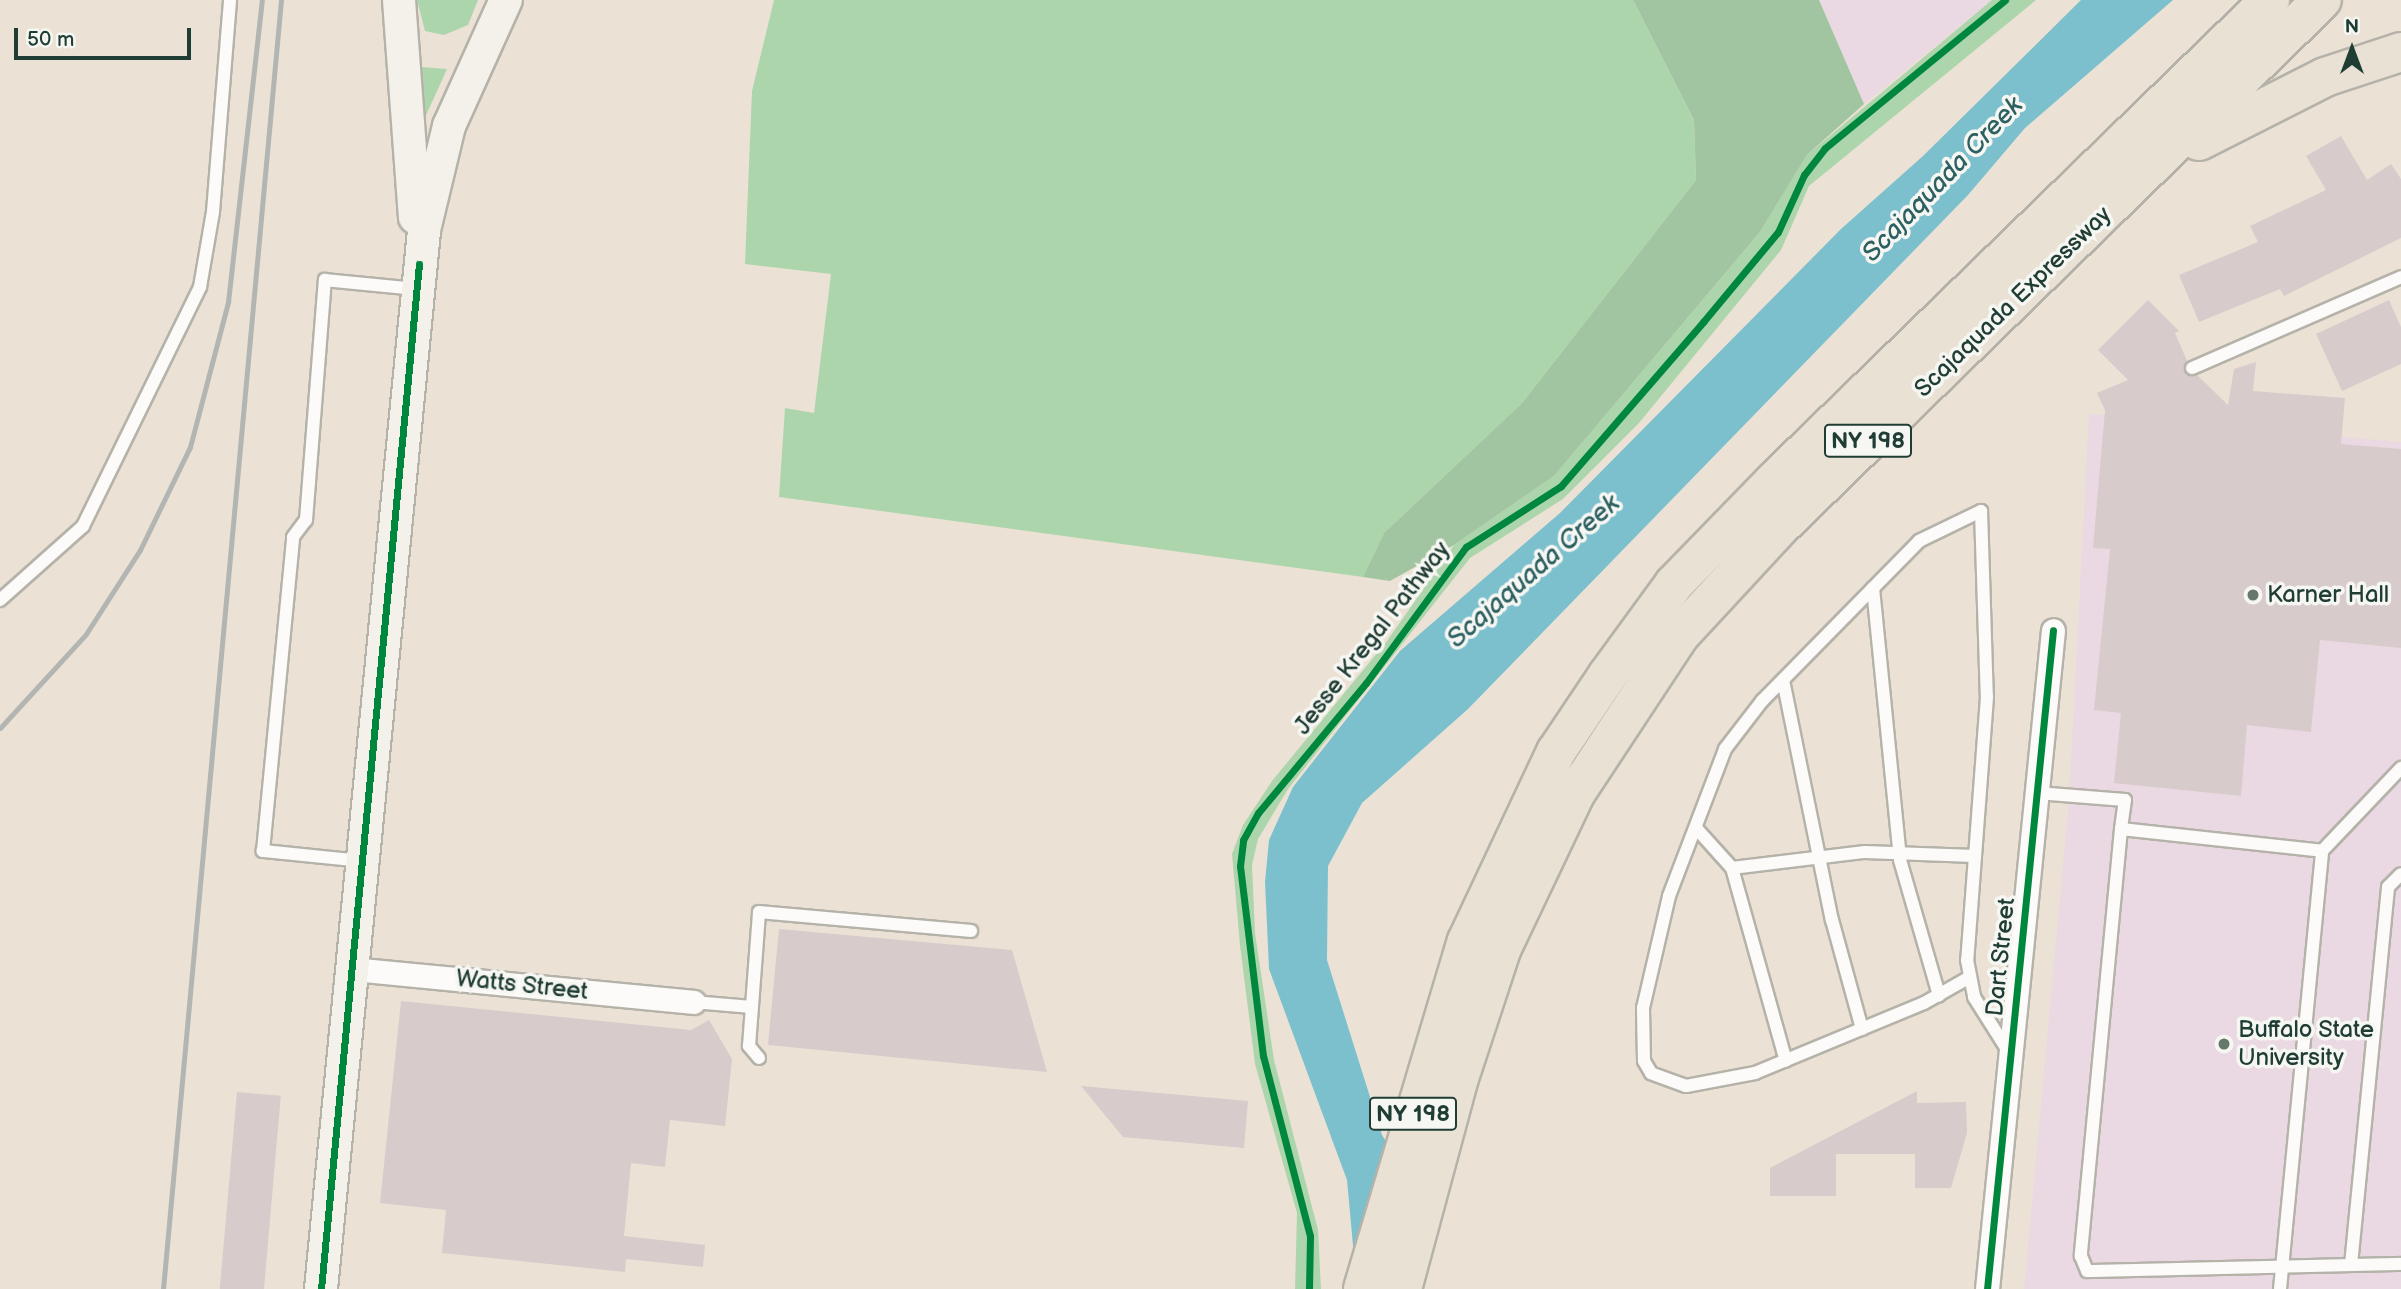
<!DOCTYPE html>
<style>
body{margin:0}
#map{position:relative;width:2401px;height:1289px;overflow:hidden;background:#ebe2d5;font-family:"Balsamiq Sans",sans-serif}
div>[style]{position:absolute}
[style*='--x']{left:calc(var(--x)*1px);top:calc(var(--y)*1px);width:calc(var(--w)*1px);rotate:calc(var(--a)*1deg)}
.built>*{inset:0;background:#ead9e2}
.green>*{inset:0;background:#add5ac}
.forest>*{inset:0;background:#a1c5a1}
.water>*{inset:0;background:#7cc0ce}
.building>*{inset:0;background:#d8cbcb;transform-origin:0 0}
.roads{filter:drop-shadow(2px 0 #b5b2a9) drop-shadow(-2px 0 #b5b2a9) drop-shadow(0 2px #b5b2a9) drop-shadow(0 -2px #b5b2a9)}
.service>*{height:12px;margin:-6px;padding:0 6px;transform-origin:6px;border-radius:6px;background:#fcfbf9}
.minor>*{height:23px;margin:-11.5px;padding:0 11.5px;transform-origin:11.5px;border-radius:11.5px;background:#fcfbf9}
.secondary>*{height:32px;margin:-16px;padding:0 16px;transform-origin:16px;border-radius:16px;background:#f4f0ea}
.trunk>*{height:38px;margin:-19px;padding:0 19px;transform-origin:19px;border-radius:19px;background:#e8e1d4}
.rail>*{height:5px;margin:-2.5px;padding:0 2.5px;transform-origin:2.5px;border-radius:2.5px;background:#b3b5b2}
.cycleway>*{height:7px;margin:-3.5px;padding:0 3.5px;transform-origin:3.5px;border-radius:3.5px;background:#00873e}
.dots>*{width:19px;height:19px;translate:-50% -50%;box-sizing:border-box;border:4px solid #f6f6f2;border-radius:50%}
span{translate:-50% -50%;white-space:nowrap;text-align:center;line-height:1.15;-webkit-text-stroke:7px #f6f6f2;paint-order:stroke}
.shield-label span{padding:2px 5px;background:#f6f6f2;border:2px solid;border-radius:5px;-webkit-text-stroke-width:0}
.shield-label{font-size:23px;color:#1f3d34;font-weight:700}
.street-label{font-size:24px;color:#1f3d34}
.poi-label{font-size:24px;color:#1f3d34}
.left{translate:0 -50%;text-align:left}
.water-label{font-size:26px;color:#2c6061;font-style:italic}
.north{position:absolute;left:2317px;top:14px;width:70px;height:70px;-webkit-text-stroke:5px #f6f6f2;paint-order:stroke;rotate:0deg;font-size:19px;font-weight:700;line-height:28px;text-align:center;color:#1f3d34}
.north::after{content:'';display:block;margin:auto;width:24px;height:32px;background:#1f3d34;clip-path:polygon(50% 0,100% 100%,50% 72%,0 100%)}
.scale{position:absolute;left:14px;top:28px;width:177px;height:32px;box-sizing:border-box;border:4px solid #1f3d34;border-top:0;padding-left:9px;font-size:21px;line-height:24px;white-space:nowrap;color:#1f3d34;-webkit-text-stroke:5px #f6f6f2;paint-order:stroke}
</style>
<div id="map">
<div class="built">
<i style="clip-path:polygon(1819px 0,1992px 0,1864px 104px)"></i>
<i style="clip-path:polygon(2089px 414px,2401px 442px,2401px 1289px,2024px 1289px,2069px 799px)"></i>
</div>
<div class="green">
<i style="clip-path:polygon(417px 0,478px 0,468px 25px,444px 35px,425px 31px)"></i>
<i style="clip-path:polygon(774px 0,1633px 0,1694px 120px,1696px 180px,1522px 403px,1384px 533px,1363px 577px,779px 497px,785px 408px,814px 413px,831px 274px,745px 264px,752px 91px)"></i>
<i style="clip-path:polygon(1992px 0,2036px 0,1809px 186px,1781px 250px,1639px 423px,1563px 499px,1470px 558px,1288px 789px,1258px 839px,1252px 865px,1255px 933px,1274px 1060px,1318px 1230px,1321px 1289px,1295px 1289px,1297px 1213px,1255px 1064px,1240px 945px,1232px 854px,1243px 825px,1272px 781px,1387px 641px,1454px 545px,1554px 476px,1760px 232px,1807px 155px)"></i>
<i style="clip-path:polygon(421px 67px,447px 69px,423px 122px)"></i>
</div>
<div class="forest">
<i style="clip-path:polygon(1633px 0,1819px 0,1864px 104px,1807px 155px,1760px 232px,1554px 476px,1454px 545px,1390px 581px,1363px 577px,1384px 533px,1522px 403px,1696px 180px,1694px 120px)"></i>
</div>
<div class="water">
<i style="clip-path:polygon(2081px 0,2173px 0,2025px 128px,1968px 195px,1468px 709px,1362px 803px,1328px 866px,1327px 960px,1382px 1135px,1411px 1183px,1423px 1289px,1357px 1289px,1347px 1180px,1269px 969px,1265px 882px,1269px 840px,1293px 787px,1400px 651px,1560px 513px,1841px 229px,1923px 156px)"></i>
</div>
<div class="building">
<i style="clip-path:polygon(2341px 136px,2367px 180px,2391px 164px,2401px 179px,2401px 238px,2284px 296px,2280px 289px,2199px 322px,2179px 275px,2258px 242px,2250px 226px,2326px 190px,2306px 156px)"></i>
<i style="clip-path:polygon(2148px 300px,2179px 331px,2175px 333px,2187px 361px,2184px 372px,2197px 375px,2228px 405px,2234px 369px,2256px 362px,2253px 391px,2345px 398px,2341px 444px,2401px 449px,2401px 648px,2320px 640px,2311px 732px,2247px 725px,2241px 796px,2114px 783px,2121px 713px,2094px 710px,2110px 549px,2093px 548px,2105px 410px,2097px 393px,2128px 380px,2098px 350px)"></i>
<i style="clip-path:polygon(2389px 300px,2401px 327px,2401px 364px,2342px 391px,2316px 334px)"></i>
<i style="clip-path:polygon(779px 929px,1012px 950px,1047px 1072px,768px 1045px)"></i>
<i style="clip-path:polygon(401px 1001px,691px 1030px,709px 1020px,732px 1059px,725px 1126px,670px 1120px,665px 1167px,631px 1163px,624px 1236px,705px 1245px,703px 1267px,626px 1259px,625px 1272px,442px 1253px,446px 1210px,380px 1203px)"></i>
<i style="clip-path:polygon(1081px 1086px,1248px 1101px,1244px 1148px,1123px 1137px)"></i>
<i style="clip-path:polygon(1917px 1091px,1917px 1103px,1966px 1102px,1967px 1133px,1951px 1188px,1915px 1188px,1915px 1154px,1836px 1154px,1836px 1196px,1770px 1196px,1770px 1168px)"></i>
<i style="left:237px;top:1092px;width:44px;height:198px;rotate:5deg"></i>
</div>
<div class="roads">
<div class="service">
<i style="--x:2192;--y:368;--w:228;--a:-23.5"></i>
<i style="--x:1873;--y:588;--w:273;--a:84.3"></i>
<i style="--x:1900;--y:860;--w:141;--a:73.9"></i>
<i style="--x:0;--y:600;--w:111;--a:-41.7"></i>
<i style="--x:83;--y:526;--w:266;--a:-63.9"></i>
<i style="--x:200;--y:287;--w:76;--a:-80.2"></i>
<i style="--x:213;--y:212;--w:213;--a:-85.4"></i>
<i style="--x:1783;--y:680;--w:245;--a:78.5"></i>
<i style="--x:1832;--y:920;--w:113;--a:74.6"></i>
<i style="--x:2037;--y:793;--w:88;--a:4.5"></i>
<i style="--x:2125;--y:800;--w:29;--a:98"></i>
<i style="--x:2121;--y:829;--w:202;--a:6.2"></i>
<i style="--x:1696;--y:828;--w:54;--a:48"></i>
<i style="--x:1732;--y:868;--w:200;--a:74.4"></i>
<i style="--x:2121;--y:829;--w:429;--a:95.4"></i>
<i style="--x:2081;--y:1256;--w:16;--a:68"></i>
<i style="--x:2087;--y:1271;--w:314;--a:-1.3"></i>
<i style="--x:362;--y:861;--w:100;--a:-174.2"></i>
<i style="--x:263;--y:851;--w:315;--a:-84.5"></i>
<i style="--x:293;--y:537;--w:21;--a:-53"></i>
<i style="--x:306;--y:520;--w:241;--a:-85.5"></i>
<i style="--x:325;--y:280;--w:91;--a:5.6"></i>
<i style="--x:1732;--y:868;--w:134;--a:-6.9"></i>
<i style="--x:1865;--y:852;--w:110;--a:2.1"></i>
<i style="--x:1970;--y:977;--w:53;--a:150.5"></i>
<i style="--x:1924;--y:1003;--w:183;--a:157.5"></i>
<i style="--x:1755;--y:1073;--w:70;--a:169.3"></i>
<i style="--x:1686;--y:1086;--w:37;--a:-160"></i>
<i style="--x:1651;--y:1073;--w:14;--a:-120"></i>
<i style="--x:1644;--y:1061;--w:53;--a:-91.1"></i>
<i style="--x:1643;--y:1008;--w:115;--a:-76.9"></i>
<i style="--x:1669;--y:896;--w:157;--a:-69.1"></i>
<i style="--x:1725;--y:749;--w:61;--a:-52.4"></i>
<i style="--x:1762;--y:701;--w:224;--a:-45.5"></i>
<i style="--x:1919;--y:541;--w:69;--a:-25.8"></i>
<i style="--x:1981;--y:511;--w:186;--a:88.2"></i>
<i style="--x:1987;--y:697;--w:264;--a:94.3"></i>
<i style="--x:1967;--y:960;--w:38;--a:79"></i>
<i style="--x:1974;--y:997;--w:64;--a:57.8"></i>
<i style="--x:693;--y:1002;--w:59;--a:4.8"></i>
<i style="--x:759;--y:1058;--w:16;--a:-130"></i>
<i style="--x:749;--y:1046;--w:134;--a:-85.7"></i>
<i style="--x:759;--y:912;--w:213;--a:5.1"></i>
<i style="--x:2351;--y:1265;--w:380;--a:-84.4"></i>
<i style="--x:2388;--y:887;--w:18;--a:-45"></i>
<i style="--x:2280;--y:1289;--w:440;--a:-84.5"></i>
<i style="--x:2322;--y:851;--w:115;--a:-46.4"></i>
</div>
<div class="minor">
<i style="--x:352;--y:969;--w:343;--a:5.5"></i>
<i style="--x:1987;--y:1289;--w:662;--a:-84.28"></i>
</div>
<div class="secondary">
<i style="--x:399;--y:0;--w:218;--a:85.8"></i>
<i style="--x:321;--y:1289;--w:1064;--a:-84.44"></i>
<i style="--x:424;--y:230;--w:107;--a:-76.5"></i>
<i style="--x:449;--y:126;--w:138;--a:-65.7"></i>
</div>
<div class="trunk">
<i style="--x:2199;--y:141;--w:141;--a:-26.9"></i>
<i style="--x:2325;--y:77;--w:80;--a:-18.2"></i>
<i style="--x:1363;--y:1289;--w:363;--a:-73.4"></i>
<i style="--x:1467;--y:941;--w:209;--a:-64.8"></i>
<i style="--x:1556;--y:752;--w:92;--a:-56.1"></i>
<i style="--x:1607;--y:676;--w:114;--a:-53.9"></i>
<i style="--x:1674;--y:584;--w:144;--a:-45.8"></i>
<i style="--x:1774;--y:481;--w:691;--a:-44.12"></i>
<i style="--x:1402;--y:1289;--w:219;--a:-74.9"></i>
<i style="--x:1459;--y:1078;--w:135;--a:-71.8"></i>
<i style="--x:1501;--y:950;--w:173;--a:-64.6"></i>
<i style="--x:1575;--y:794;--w:189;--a:-56.6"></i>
<i style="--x:1679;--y:636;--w:147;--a:-47.2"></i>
<i style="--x:1779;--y:528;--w:757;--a:-44.2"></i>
</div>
</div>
<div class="rail">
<i style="--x:0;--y:728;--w:127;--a:-47.5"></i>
<i style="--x:86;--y:634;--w:100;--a:-57.3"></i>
<i style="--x:140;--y:550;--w:114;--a:-64.1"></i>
<i style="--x:190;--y:447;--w:150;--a:-75.3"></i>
<i style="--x:228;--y:302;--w:304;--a:-83.6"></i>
<i style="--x:163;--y:1289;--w:1294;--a:-84.77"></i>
</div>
<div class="cycleway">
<i style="--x:321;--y:1289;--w:1030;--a:-84.54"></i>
<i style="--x:1309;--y:1289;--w:53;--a:-88.9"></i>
<i style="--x:1310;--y:1236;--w:186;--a:-104.6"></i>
<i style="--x:1263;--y:1056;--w:191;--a:-96.9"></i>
<i style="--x:1240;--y:866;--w:26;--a:-83"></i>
<i style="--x:1243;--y:840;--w:31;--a:-61"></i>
<i style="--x:1258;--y:813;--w:169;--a:-50.3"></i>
<i style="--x:1366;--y:683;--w:169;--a:-53.7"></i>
<i style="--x:1466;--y:547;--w:113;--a:-32.7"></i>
<i style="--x:1561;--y:486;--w:217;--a:-49.1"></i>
<i style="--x:1703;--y:322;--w:117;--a:-50.2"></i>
<i style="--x:1778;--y:232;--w:63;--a:-65.5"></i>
<i style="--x:1804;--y:175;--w:34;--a:-52"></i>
<i style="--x:1825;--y:148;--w:233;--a:-39.4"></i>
<i style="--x:1987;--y:1289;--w:662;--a:-84.28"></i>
</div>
<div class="dots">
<i style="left:2253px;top:595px;background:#66776c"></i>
<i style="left:2224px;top:1044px;background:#66776c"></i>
</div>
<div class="shield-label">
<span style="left:1868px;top:441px">NY 198</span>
<span style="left:1413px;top:1114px">NY 198</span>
</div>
<div class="street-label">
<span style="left:2013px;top:302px;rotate:-44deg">Scajaquada Expressway</span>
<span style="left:1372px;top:638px;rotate:-52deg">Jesse Kregal Pathway</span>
<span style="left:2001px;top:957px;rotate:-84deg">Dart Street</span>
<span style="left:522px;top:985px;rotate:6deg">Watts Street</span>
</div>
<div class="poi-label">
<span class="left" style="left:2267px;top:595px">Karner Hall</span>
<span class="left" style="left:2238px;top:1044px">Buffalo State<br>University</span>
</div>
<div class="water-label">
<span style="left:1943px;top:180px;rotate:-46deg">Scajaquada Creek</span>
<span style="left:1534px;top:572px;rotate:-41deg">Scajaquada Creek</span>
</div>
<div class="north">N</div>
<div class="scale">50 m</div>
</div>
